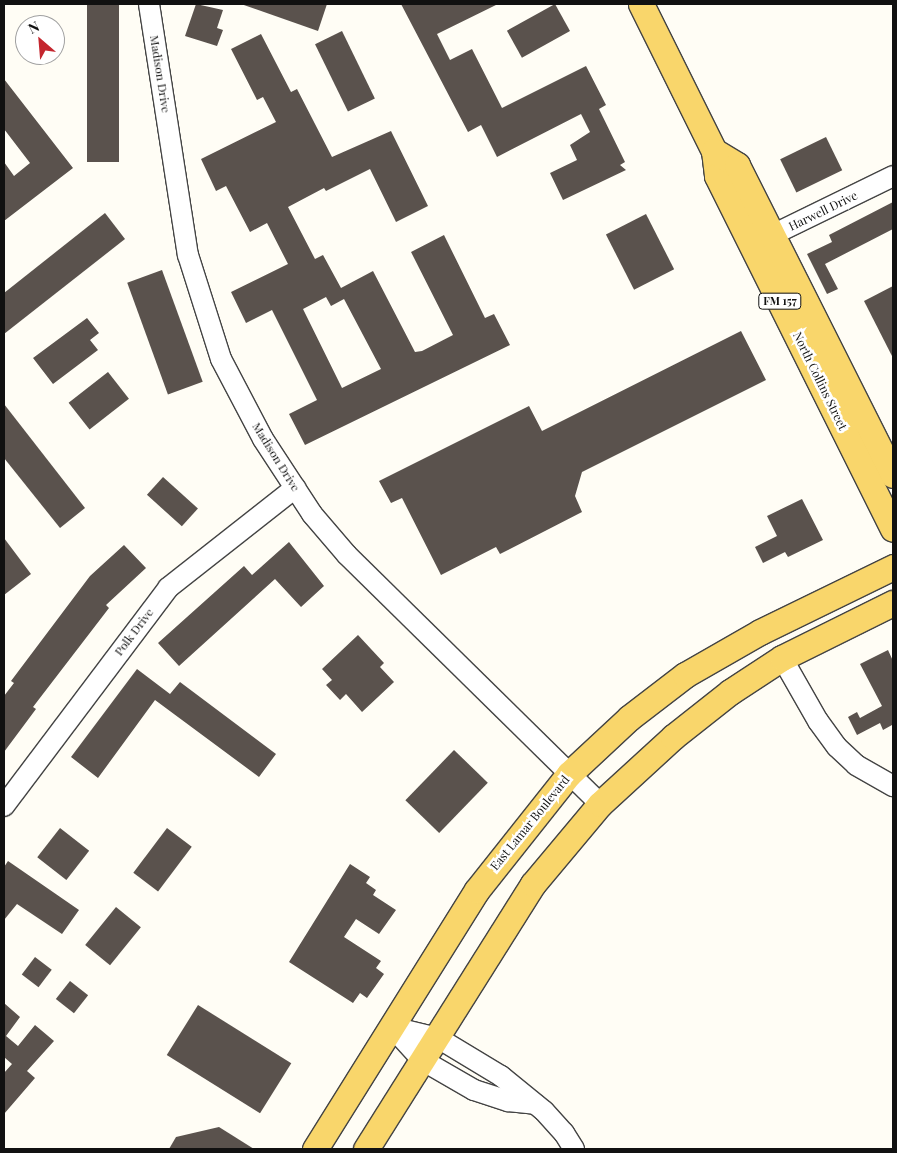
<!DOCTYPE html>
<style>
body{margin:0}
#map{position:relative;width:897px;height:1153px;overflow:hidden;background:#fffdf5;font-family:"Playfair Display",serif}
div>[style]{position:absolute}
[style*='--x']{left:calc(var(--x)*1px);top:calc(var(--y)*1px);width:calc(var(--w)*1px);rotate:calc(var(--a)*1deg)}
.building>*{inset:0;background:#5a524d;transform-origin:0 0}
.roads{filter:drop-shadow(1px 0 #444) drop-shadow(-1px 0 #444) drop-shadow(0 1px #444) drop-shadow(0 -1px #444)}
.minor>*{height:20px;margin:-10px;padding:0 10px;transform-origin:10px;border-radius:10px;background:#fff}
.major>*{height:25px;margin:-12.5px;padding:0 12.5px;transform-origin:12.5px;border-radius:12.5px;background:#f9d66b}
span{translate:-50% -50%;white-space:nowrap;text-align:center;line-height:1.15;-webkit-text-stroke:5px #fff;paint-order:stroke}
.shield-label span{padding:1px 4px;background:#fff;border:1px solid;border-radius:4px;-webkit-text-stroke-width:0}
.shield-label{font-size:11px;color:#111;font-weight:700}
.street-label{font-size:12px;color:#111}
.frame{position:absolute;inset:0;border:5px solid #111;pointer-events:none}
.north{position:absolute;left:15px;top:15px;width:50px;height:50px;box-sizing:border-box;background:#fff;border:1px solid #a0a0a0;border-radius:50%;rotate:333deg;font-size:14px;font-weight:700;line-height:20px;text-align:center;color:#111}
.north::after{content:'';display:block;margin:auto;width:18px;height:22px;background:#c4262e;clip-path:polygon(50% 0,100% 100%,50% 72%,0 100%)}
</style>
<div id="map">
<div class="building">
<i style="left:87px;top:4px;width:32px;height:158px"></i>
<i style="clip-path:polygon(196px 4px,223px 10px,217px 28px,223px 30px,217px 46px,185px 36px)"></i>
<i style="clip-path:polygon(241px 4px,327px 4px,318px 31px)"></i>
<i style="clip-path:polygon(401px 4px,498px 4px,437px 34px,450px 60px,472px 49px,502px 108px,586px 66px,606px 105px,599px 109px,625px 162px,620px 165px,626px 170px,563px 200px,550px 173px,577px 160px,570px 145px,590px 132px,581px 114px,497px 157px,481px 125px,468px 132px)"></i>
<i style="left:555px;top:4px;width:31px;height:55px;rotate:61deg"></i>
<i style="left:342px;top:31px;width:75px;height:30px;rotate:64deg"></i>
<i style="clip-path:polygon(evenodd,261px 34px,291px 92px,297px 89px,332px 157px,391px 131px,428px 206px,396px 222px,370px 169px,326px 191px,324px 188px,288px 207px,315px 259px,323px 255px,341px 288px,373px 271px,415px 352px,422px 351px,453px 335px,411px 252px,444px 235px,485px 318px,494px 314px,510px 345px,305px 445px,289px 414px,317px 400px,272px 310px,246px 323px,231px 292px,288px 264px,267px 223px,250px 232px,226px 186px,216px 191px,201px 159px,276px 122px,263px 97px,257px 100px,231px 49px,261px 34px,326px 297px,331px 306px,344px 299px,381px 369px,342px 388px,303px 309px,326px 297px)"></i>
<i style="clip-path:polygon(4px 79px,73px 168px,4px 221px,4px 162px,14px 176px,30px 163px,4px 129px)"></i>
<i style="left:826px;top:137px;width:37px;height:51px;rotate:64deg"></i>
<i style="clip-path:polygon(893px 202px,893px 229px,825px 264px,838px 289px,827px 294px,807px 254px,832px 242px,829px 235px)"></i>
<i style="clip-path:polygon(105px 213px,125px 239px,4px 334px,4px 293px)"></i>
<i style="left:646px;top:214px;width:62px;height:45px;rotate:63deg"></i>
<i style="left:162px;top:270px;width:119px;height:37px;rotate:70deg"></i>
<i style="clip-path:polygon(893px 286px,893px 358px,864px 301px)"></i>
<i style="clip-path:polygon(87px 318px,99px 333px,90px 340px,98px 350px,53px 384px,33px 358px)"></i>
<i style="clip-path:polygon(741px 331px,766px 380px,582px 472px,575px 496px,582px 512px,500px 554px,496px 547px,441px 575px,402px 498px,391px 503px,379px 481px,529px 406px,542px 431px)"></i>
<i style="left:108px;top:372px;width:34px;height:50px;rotate:52deg"></i>
<i style="clip-path:polygon(4px 404px,85px 508px,60px 528px,4px 458px)"></i>
<i style="left:163px;top:477px;width:47px;height:24px;rotate:42deg"></i>
<i style="clip-path:polygon(802px 499px,823px 540px,788px 557px,785px 552px,763px 563px,755px 547px,777px 536px,767px 516px)"></i>
<i style="clip-path:polygon(4px 538px,31px 574px,4px 595px)"></i>
<i style="clip-path:polygon(289px 542px,324px 586px,301px 607px,275px 579px,179px 666px,158px 643px,244px 566px,252px 575px)"></i>
<i style="clip-path:polygon(124px 545px,146px 568px,106px 605px,109px 608px,33px 707px,36px 709px,4px 752px,4px 696px,14px 683px,11px 681px,90px 576px)"></i>
<i style="clip-path:polygon(358px 635px,384px 663px,380px 667px,394px 682px,362px 712px,346px 694px,340px 700px,326px 685px,332px 680px,322px 669px)"></i>
<i style="clip-path:polygon(888px 650px,893px 661px,893px 728px,892px 725px,883px 730px,880px 723px,857px 735px,848px 717px,857px 712px,860px 718px,882px 706px,860px 664px)"></i>
<i style="clip-path:polygon(137px 669px,170px 694px,180px 682px,276px 754px,259px 777px,155px 700px,98px 778px,71px 757px)"></i>
<i style="left:454px;top:750px;width:47px;height:70px;rotate:44deg"></i>
<i style="left:60px;top:828px;width:37px;height:37px;rotate:38deg"></i>
<i style="left:167px;top:828px;width:31px;height:56px;rotate:37deg"></i>
<i style="clip-path:polygon(8px 861px,79px 910px,62px 934px,17px 904px,4px 920px,4px 867px)"></i>
<i style="clip-path:polygon(350px 864px,370px 877px,366px 883px,376px 890px,373px 895px,396px 910px,379px 934px,356px 919px,344px 937px,381px 961px,376px 968px,384px 974px,367px 998px,360px 993px,353px 1003px,289px 962px)"></i>
<i style="left:116px;top:907px;width:32px;height:49px;rotate:39deg"></i>
<i style="left:35px;top:957px;width:21px;height:22px;rotate:37deg"></i>
<i style="left:70px;top:981px;width:23px;height:23px;rotate:38deg"></i>
<i style="clip-path:polygon(4px 1003px,20px 1017px,6px 1036px,18px 1046px,35px 1025px,54px 1041px,27px 1071px,35px 1078px,4px 1114px,4px 1073px,12px 1064px,4px 1057px)"></i>
<i style="left:198px;top:1005px;width:110px;height:59px;rotate:32deg"></i>
<i style="clip-path:polygon(219px 1127px,254px 1149px,169px 1149px,176px 1137px)"></i>
</div>
<div class="roads">
<div class="minor">
<i style="--x:149;--y:4;--w:254;--a:81.2"></i>
<i style="--x:188;--y:255;--w:109;--a:72.4"></i>
<i style="--x:221;--y:359;--w:90;--a:62.3"></i>
<i style="--x:263;--y:439;--w:90;--a:56.8"></i>
<i style="--x:312;--y:514;--w:54;--a:49.5"></i>
<i style="--x:347;--y:555;--w:355;--a:44.5"></i>
<i style="--x:760;--y:241;--w:148;--a:-26"></i>
<i style="--x:782;--y:658;--w:73;--a:60.3"></i>
<i style="--x:818;--y:721;--w:32;--a:54"></i>
<i style="--x:837;--y:747;--w:26;--a:43"></i>
<i style="--x:856;--y:765;--w:43;--a:29.6"></i>
<i style="--x:4;--y:806;--w:273;--a:-53"></i>
<i style="--x:168;--y:588;--w:162;--a:-38.2"></i>
<i style="--x:392;--y:1027;--w:47;--a:13.4"></i>
<i style="--x:438;--y:1038;--w:74;--a:31.1"></i>
<i style="--x:501;--y:1076;--w:55;--a:39.1"></i>
<i style="--x:544;--y:1111;--w:30;--a:48"></i>
<i style="--x:564;--y:1133;--w:19;--a:58"></i>
<i style="--x:392;--y:1027;--w:45;--a:47.7"></i>
<i style="--x:422;--y:1060;--w:60;--a:30"></i>
<i style="--x:474;--y:1090;--w:36;--a:18"></i>
<i style="--x:508;--y:1101;--w:27;--a:6"></i>
</div>
<div class="major">
<i style="--x:641;--y:4;--w:164;--a:63.6"></i>
<i style="--x:714;--y:151;--w:25;--a:83"></i>
<i style="--x:717;--y:176;--w:394;--a:63.5"></i>
<i style="--x:714;--y:151;--w:27;--a:31"></i>
<i style="--x:737;--y:165;--w:347;--a:63.3"></i>
<i style="--x:315;--y:1149;--w:305;--a:-58"></i>
<i style="--x:477;--y:890;--w:148;--a:-51.6"></i>
<i style="--x:569;--y:774;--w:82;--a:-43"></i>
<i style="--x:629;--y:718;--w:71;--a:-37.5"></i>
<i style="--x:685;--y:675;--w:86;--a:-29.8"></i>
<i style="--x:760;--y:632;--w:148;--a:-26"></i>
<i style="--x:366;--y:1149;--w:313;--a:-57.8"></i>
<i style="--x:533;--y:884;--w:104;--a:-50.1"></i>
<i style="--x:600;--y:804;--w:99;--a:-42.5"></i>
<i style="--x:673;--y:737;--w:73;--a:-38.3"></i>
<i style="--x:730;--y:692;--w:62;--a:-33.2"></i>
<i style="--x:782;--y:658;--w:124;--a:-26.4"></i>
</div>
</div>
<div class="shield-label">
<span style="left:780px;top:301px">FM 157</span>
</div>
<div class="street-label">
<span style="left:160px;top:74px;rotate:81deg">Madison Drive</span>
<span style="left:823px;top:211px;rotate:-26deg">Harwell Drive</span>
<span style="left:820px;top:381px;rotate:64deg">North Collins Street</span>
<span style="left:276px;top:457px;rotate:58deg">Madison Drive</span>
<span style="left:134px;top:632px;rotate:-53deg">Polk Drive</span>
<span style="left:530px;top:823px;rotate:-51deg">East Lamar Boulevard</span>
</div>
<div class="frame"></div>
<div class="north">N</div>
</div>
